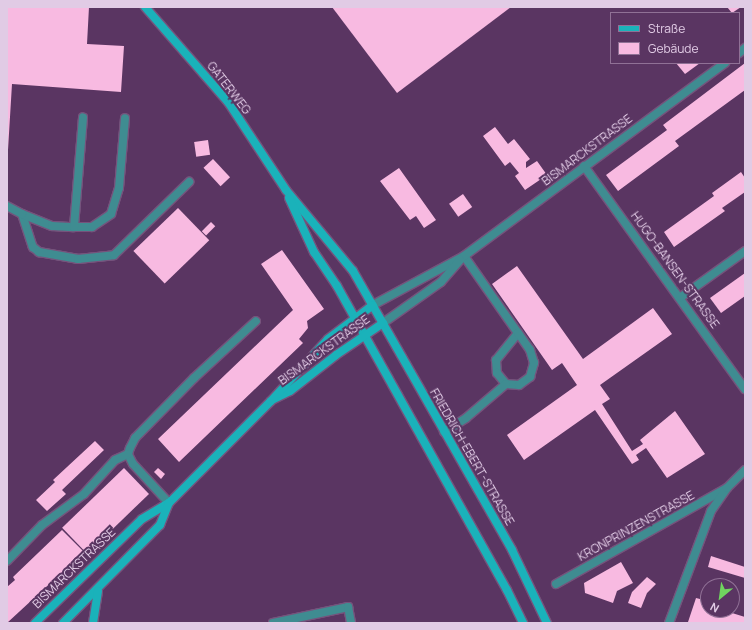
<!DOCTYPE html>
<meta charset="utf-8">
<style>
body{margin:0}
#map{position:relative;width:752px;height:630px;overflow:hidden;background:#5a3562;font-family:Manrope,sans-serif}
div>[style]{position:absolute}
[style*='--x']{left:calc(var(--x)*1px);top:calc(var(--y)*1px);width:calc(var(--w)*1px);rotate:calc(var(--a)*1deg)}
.building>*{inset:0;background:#f8bae1;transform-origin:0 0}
.roads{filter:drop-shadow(1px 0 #75537c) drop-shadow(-1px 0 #75537c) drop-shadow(0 1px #75537c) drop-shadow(0 -1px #75537c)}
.lane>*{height:8px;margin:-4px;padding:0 4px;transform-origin:4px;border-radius:4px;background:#3f8c91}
.street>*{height:8px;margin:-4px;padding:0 4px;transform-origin:4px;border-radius:4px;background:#3f8c91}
.secondary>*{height:8px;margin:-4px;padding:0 4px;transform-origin:4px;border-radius:4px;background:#1ab2ba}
span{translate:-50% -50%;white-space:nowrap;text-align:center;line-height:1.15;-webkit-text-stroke:4px #5a3562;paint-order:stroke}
.street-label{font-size:12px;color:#e1cbe5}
.frame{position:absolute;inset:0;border:8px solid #e1cbe5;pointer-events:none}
.legend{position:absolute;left:610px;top:12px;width:130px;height:52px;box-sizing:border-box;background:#5a3562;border:1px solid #907196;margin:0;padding:5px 7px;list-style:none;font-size:12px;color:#e1cbe5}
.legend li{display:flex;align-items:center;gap:8px;height:20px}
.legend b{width:20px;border:1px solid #907196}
.north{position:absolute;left:700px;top:578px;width:40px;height:40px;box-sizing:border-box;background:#5a3562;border:1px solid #907196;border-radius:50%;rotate:209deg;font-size:11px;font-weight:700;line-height:16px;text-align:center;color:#e1cbe5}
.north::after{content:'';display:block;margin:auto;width:14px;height:18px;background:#70d35f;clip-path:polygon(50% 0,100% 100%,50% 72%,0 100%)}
</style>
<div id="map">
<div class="building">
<i style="clip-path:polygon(7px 7px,89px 7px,87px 44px,124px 46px,121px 92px,12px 84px,8px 150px)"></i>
<i style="clip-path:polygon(332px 7px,511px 7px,397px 93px)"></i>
<i style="clip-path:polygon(727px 7px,741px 7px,732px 13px)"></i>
<i style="clip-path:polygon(676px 63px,700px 63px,685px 74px)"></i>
<i style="clip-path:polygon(745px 63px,745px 90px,675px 141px,679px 146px,618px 191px,606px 175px,667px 130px,663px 125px)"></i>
<i style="clip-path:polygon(495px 127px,508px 144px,514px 139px,530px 159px,526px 162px,526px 168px,537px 161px,547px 175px,525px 190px,515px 176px,519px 173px,510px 162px,505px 166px,483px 136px)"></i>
<i style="left:208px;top:140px;width:15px;height:14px;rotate:82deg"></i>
<i style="left:213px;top:159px;width:25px;height:13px;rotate:47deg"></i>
<i style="clip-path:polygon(399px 168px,436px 220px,424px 228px,416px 216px,410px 220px,380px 181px)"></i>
<i style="clip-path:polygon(741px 172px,745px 178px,745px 192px,722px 208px,725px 211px,674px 247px,664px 232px,714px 196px,712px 193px)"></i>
<i style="left:463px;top:194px;width:16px;height:17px;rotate:55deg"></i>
<i style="left:178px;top:208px;width:45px;height:62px;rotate:46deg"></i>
<i style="left:211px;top:222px;width:6px;height:13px;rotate:45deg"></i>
<i style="clip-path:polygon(282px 250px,324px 309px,307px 321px,308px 328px,299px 339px,303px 343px,179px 462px,158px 439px,293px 310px,261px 264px)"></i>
<i style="clip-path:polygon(517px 266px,583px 359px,653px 308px,672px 334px,600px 385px,610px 399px,602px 404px,632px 451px,643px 444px,640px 440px,675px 411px,705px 454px,667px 478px,646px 448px,636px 455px,639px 460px,632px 464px,595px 410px,524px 460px,507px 435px,577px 385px,562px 363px,552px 370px,492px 284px)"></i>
<i style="clip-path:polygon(745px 273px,745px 296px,721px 313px,710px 298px)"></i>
<i style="clip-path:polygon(95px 441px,104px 450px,62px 490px,66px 494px,47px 511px,36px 500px,55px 482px,53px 480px)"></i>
<i style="left:124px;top:468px;width:36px;height:86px;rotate:46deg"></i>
<i style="clip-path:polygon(158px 468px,165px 474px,161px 479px,154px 472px)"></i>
<i style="clip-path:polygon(62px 530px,84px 552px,7px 623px,7px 587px,15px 580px,13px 577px)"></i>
<i style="clip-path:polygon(711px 556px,745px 567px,745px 578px,708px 567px)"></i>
<i style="clip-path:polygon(621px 562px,633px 583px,617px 591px,613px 603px,585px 593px,584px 583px)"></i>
<i style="clip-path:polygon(647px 577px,656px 584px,647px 593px,641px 608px,628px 603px,632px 592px)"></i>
<i style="clip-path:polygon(696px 598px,708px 601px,708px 610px,733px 610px,732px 613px,745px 617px,745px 623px,688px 622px)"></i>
</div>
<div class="roads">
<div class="lane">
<i style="--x:22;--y:214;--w:35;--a:72"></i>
<i style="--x:33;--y:247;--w:8;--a:40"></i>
<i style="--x:39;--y:252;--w:40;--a:10"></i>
<i style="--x:78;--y:259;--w:36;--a:-6"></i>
<i style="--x:114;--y:255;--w:105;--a:-44.2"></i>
<i style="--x:22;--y:214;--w:32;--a:22"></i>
<i style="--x:52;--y:226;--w:22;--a:3"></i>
<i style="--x:74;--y:227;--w:18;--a:0"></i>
<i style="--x:92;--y:227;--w:23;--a:-34"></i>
<i style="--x:111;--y:214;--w:27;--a:-73"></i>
<i style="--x:119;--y:188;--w:70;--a:-85.1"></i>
<i style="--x:74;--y:227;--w:110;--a:-85.3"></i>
<i style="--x:464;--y:256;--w:94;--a:55"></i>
<i style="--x:518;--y:333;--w:35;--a:129"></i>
<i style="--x:496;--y:360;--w:13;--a:86"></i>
<i style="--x:497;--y:373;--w:14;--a:51"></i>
<i style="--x:506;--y:384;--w:13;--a:4"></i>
<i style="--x:519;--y:385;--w:14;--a:-36"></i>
<i style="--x:530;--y:377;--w:15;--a:-74"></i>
<i style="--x:534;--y:363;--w:14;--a:-107"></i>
<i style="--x:530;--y:350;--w:21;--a:-125"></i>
<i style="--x:444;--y:432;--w:26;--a:-32"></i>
<i style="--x:466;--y:418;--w:52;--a:-40.4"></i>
<i style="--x:169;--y:503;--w:53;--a:-132.7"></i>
<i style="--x:133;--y:464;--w:11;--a:-117"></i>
<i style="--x:128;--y:454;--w:6;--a:-72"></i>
<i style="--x:130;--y:448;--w:11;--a:-63"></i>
<i style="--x:135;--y:438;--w:84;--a:-45.5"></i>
<i style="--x:194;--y:378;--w:84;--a:-42.6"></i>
<i style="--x:7;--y:561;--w:50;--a:-45.8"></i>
<i style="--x:42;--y:525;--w:52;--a:-36.4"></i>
<i style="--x:84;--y:494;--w:46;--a:-47.6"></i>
<i style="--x:115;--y:460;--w:14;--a:-25"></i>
<i style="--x:556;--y:584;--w:196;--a:-29.3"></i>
<i style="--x:273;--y:623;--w:77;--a:-12"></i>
<i style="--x:348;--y:607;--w:16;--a:79"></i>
</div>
<div class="street">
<i style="--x:739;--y:53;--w:8;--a:-40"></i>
<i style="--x:584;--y:166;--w:275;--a:54.2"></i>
<i style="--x:7;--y:206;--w:17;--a:28"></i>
<i style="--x:681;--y:297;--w:79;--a:-35.7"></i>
<i style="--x:373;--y:305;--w:103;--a:-28.3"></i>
<i style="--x:464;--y:256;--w:325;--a:-36.5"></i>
<i style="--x:383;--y:323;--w:71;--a:-35.3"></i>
<i style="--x:441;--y:282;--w:29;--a:-49"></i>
<i style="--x:669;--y:623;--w:120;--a:-69.4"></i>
<i style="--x:711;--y:511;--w:28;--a:-55"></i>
<i style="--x:727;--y:488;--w:25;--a:-45"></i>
</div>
<div class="secondary">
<i style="--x:145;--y:7;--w:126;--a:48.9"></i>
<i style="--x:228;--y:102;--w:105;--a:56.6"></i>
<i style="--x:286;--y:190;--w:105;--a:50.4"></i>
<i style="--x:353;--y:271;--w:321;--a:60.3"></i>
<i style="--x:512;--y:550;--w:81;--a:64.4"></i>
<i style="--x:289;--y:198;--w:60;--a:65.2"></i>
<i style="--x:314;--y:252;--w:41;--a:55.9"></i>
<i style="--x:337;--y:286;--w:348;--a:60.8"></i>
<i style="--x:507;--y:590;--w:37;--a:64"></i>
<i style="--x:274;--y:399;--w:18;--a:-27"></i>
<i style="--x:290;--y:391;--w:58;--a:-38"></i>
<i style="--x:336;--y:355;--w:57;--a:-34.2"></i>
<i style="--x:35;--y:623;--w:149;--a:-44.2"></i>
<i style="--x:142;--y:519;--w:31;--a:-31"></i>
<i style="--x:169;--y:503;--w:144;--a:-45"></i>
<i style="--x:271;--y:401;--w:84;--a:-47.4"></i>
<i style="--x:328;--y:339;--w:56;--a:-37.1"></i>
<i style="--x:63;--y:623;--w:138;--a:-45.3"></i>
<i style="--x:160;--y:525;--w:24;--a:-68"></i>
<i style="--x:93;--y:623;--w:32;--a:-81"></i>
</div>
</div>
<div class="street-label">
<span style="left:229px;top:88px;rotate:52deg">GATERWEG</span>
<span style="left:587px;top:150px;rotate:-37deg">BISMARCKSTRASSE</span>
<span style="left:675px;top:270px;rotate:54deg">HUGO-BANSEN-STRASSE</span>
<span style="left:324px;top:350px;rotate:-36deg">BISMARCKSTRASSE</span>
<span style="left:472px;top:457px;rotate:60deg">FRIEDRICH-EBERT-STRASSE</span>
<span style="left:636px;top:526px;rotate:-29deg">KRONPRINZENSTRASSE</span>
<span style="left:74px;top:568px;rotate:-44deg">BISMARCKSTRASSE</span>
</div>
<div class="frame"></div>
<ul class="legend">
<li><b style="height:5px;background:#1ab2ba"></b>Straße</li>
<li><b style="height:11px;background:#f8bae1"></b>Gebäude</li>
</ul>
<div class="north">N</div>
</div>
